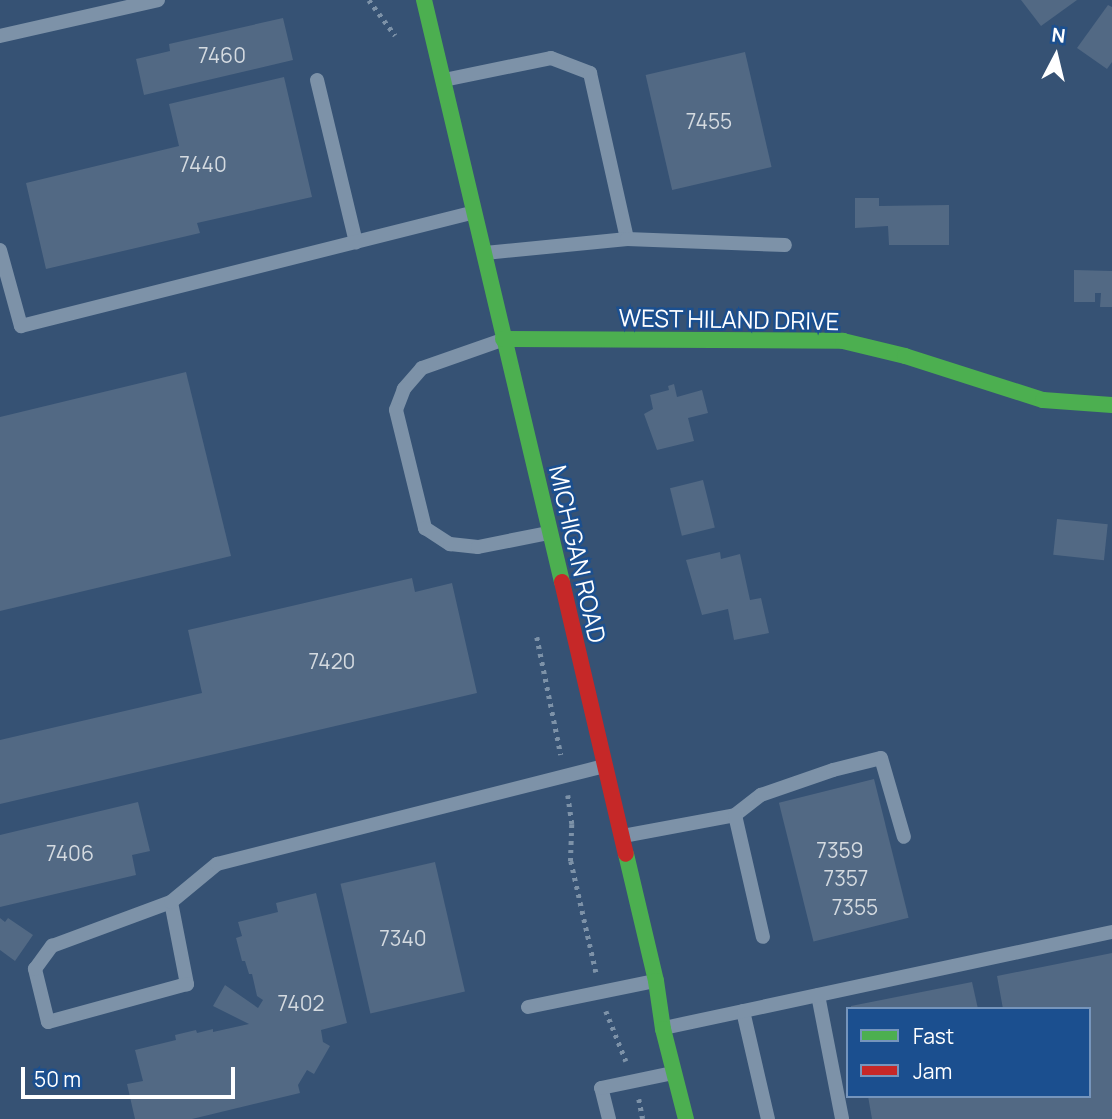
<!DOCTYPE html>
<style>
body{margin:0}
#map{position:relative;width:1112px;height:1119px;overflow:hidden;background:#365274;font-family:Manrope,sans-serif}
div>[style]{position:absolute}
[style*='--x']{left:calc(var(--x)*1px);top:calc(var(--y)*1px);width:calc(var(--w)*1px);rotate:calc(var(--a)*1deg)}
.building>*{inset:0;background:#526984;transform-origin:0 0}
.path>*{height:4.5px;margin-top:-2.25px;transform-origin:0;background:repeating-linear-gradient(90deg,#7d92a8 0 3.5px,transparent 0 8.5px)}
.lane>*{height:14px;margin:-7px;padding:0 7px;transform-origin:7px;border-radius:7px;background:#7d92a8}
.fast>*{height:16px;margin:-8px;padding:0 8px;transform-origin:8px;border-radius:8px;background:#4caf50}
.jam>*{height:16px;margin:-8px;padding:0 8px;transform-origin:8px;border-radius:8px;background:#c62828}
span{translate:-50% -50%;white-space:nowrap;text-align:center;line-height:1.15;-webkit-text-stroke:5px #1b4f8f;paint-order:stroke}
.number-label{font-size:21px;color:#d4dae0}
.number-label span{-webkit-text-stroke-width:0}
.street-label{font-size:24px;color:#fff}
.legend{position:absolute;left:846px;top:1007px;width:245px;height:91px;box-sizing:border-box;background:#1b4f8f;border:2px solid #7695bc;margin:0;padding:9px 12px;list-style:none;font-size:21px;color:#fff}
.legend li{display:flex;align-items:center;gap:14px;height:35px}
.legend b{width:35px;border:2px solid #7695bc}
.north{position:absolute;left:1021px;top:21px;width:70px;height:70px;-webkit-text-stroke:5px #1b4f8f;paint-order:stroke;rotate:7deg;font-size:19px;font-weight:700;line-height:28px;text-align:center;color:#fff}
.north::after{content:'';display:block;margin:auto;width:24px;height:32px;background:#fff;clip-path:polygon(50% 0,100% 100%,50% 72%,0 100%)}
.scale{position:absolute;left:21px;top:1067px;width:214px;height:32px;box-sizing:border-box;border:4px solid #fff;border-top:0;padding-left:9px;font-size:21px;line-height:24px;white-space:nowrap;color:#fff;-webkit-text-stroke:5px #1b4f8f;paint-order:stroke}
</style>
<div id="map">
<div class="building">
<i style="clip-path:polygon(1021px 0,1077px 0,1041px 26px)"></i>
<i style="clip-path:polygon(1108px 5px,1112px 7px,1112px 62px,1107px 69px,1077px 48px)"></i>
<i style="clip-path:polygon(283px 18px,293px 60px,144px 95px,136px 59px,170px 51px,169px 44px)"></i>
<i style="left:745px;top:52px;width:118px;height:102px;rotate:77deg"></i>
<i style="clip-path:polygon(284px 77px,312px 197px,197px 223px,200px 233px,46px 269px,26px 183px,179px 146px,169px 104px)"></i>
<i style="clip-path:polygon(855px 198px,879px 198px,879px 206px,949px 205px,949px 245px,889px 245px,888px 226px,855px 228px)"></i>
<i style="clip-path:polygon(1074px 270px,1112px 271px,1112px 307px,1100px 307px,1101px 293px,1095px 293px,1095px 302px,1074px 302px)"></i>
<i style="clip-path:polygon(186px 372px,231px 556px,0 611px,0 417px)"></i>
<i style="clip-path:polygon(674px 384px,677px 397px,702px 390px,708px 413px,688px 418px,694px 441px,657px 450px,644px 414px,653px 409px,650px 395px,669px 390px,668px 386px)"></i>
<i style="left:703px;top:480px;width:49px;height:34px;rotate:76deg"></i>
<i style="left:1057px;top:519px;width:51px;height:36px;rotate:6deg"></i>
<i style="clip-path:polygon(720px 552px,721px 559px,740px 554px,750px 600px,761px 598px,769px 633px,734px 640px,728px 609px,702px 615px,686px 560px)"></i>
<i style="clip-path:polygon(412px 578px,415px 592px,452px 583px,477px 693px,0 804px,0 740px,202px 693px,188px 630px)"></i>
<i style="left:874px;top:779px;width:143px;height:98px;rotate:76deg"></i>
<i style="clip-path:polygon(138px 802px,150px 851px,132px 855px,136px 875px,0 907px,0 835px)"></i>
<i style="left:435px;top:862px;width:133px;height:97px;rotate:77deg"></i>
<i style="clip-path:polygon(316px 893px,347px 1023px,321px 1030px,323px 1042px,330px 1046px,314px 1074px,307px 1070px,298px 1085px,300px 1093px,192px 1119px,135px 1119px,127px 1084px,143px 1081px,135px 1050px,176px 1040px,175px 1035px,196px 1030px,197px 1033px,213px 1029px,213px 1032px,249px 1024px,213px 1006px,225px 985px,258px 1008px,263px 1000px,257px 996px,252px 974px,249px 974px,245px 961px,242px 961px,236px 938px,242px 936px,238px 922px,278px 912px,276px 903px)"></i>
<i style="clip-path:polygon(0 918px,5px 922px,8px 918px,33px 935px,15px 961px,0 950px)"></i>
<i style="clip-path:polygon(1112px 953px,1112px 1119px,872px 1119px,868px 1096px,1089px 1096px,1089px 1009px,1003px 1009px,997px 976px)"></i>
<i style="clip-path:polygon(972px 982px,978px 1009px,851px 1009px,851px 1006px)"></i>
</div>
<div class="path">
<i style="--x:369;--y:0;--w:44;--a:53.4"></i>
<i style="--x:537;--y:637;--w:120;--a:78.5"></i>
<i style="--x:568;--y:795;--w:29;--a:82"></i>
<i style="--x:572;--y:824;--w:37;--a:92"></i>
<i style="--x:571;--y:861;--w:114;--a:77.3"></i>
<i style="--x:606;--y:1011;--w:54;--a:68.2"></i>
<i style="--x:639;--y:1099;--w:20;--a:79"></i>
</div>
<div class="lane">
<i style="--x:0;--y:36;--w:162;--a:-12.8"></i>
<i style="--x:317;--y:80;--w:167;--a:76.5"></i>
<i style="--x:444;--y:80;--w:109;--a:-11.6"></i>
<i style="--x:551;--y:58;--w:42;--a:21"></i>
<i style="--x:590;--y:73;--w:170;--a:77.4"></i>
<i style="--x:0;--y:250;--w:79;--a:74.6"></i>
<i style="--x:21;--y:326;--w:465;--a:-14.1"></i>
<i style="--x:485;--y:253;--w:143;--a:-5.6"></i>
<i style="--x:627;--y:239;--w:158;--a:2.2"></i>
<i style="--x:502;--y:340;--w:85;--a:160.7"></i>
<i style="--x:422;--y:368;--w:28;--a:131"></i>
<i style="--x:404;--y:389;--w:22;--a:111"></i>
<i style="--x:396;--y:410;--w:122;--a:76.2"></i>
<i style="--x:425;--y:528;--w:30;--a:33"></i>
<i style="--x:450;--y:544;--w:28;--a:6"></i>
<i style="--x:478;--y:547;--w:71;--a:-11.3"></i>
<i style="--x:735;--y:815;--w:33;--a:-38"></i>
<i style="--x:761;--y:795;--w:76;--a:-19.1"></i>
<i style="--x:833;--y:770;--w:49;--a:-14"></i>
<i style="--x:881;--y:758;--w:82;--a:73.8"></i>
<i style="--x:623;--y:836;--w:114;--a:-10.6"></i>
<i style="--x:735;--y:815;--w:125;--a:77.1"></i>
<i style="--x:171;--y:902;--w:84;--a:79"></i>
<i style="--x:187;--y:984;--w:144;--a:164.7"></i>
<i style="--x:48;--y:1022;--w:55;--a:-103.8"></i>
<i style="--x:35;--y:969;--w:29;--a:-54"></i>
<i style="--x:52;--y:946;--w:127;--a:-20.3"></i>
<i style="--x:171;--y:902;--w:60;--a:-39.6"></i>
<i style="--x:217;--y:864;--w:398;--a:-14.2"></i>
<i style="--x:818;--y:995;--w:126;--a:79"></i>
<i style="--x:528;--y:1007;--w:130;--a:-11.6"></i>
<i style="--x:743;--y:1011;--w:111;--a:77"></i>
<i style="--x:664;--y:1028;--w:458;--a:-12.1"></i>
<i style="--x:609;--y:1119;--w:32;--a:-104"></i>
<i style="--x:601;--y:1088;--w:74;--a:-11.8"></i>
</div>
<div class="fast">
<i style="--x:424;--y:0;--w:598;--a:76.66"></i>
<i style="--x:503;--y:339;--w:340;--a:0.3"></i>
<i style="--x:843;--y:341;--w:64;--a:13.6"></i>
<i style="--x:905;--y:356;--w:145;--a:17.7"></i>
<i style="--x:1043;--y:400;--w:69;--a:4.1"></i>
<i style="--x:626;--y:854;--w:130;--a:76.7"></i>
<i style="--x:656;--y:981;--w:49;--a:81.7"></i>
<i style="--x:663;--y:1029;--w:93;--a:75.7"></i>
</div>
<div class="jam">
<i style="--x:562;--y:582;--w:279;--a:76.8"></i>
</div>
<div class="number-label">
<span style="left:222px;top:55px">7460</span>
<span style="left:709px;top:121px">7455</span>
<span style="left:203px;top:164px">7440</span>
<span style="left:332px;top:661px">7420</span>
<span style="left:840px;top:850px">7359</span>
<span style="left:70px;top:853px">7406</span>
<span style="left:846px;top:878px">7357</span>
<span style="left:855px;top:907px">7355</span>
<span style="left:403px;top:938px">7340</span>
<span style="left:301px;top:1003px">7402</span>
</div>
<div class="street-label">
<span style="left:729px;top:319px;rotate:1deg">WEST HILAND DRIVE</span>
<span style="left:578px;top:554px;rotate:77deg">MICHIGAN ROAD</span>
</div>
<ul class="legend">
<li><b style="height:9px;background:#4caf50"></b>Fast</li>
<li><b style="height:9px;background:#c62828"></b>Jam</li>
</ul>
<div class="north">N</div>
<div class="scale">50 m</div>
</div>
